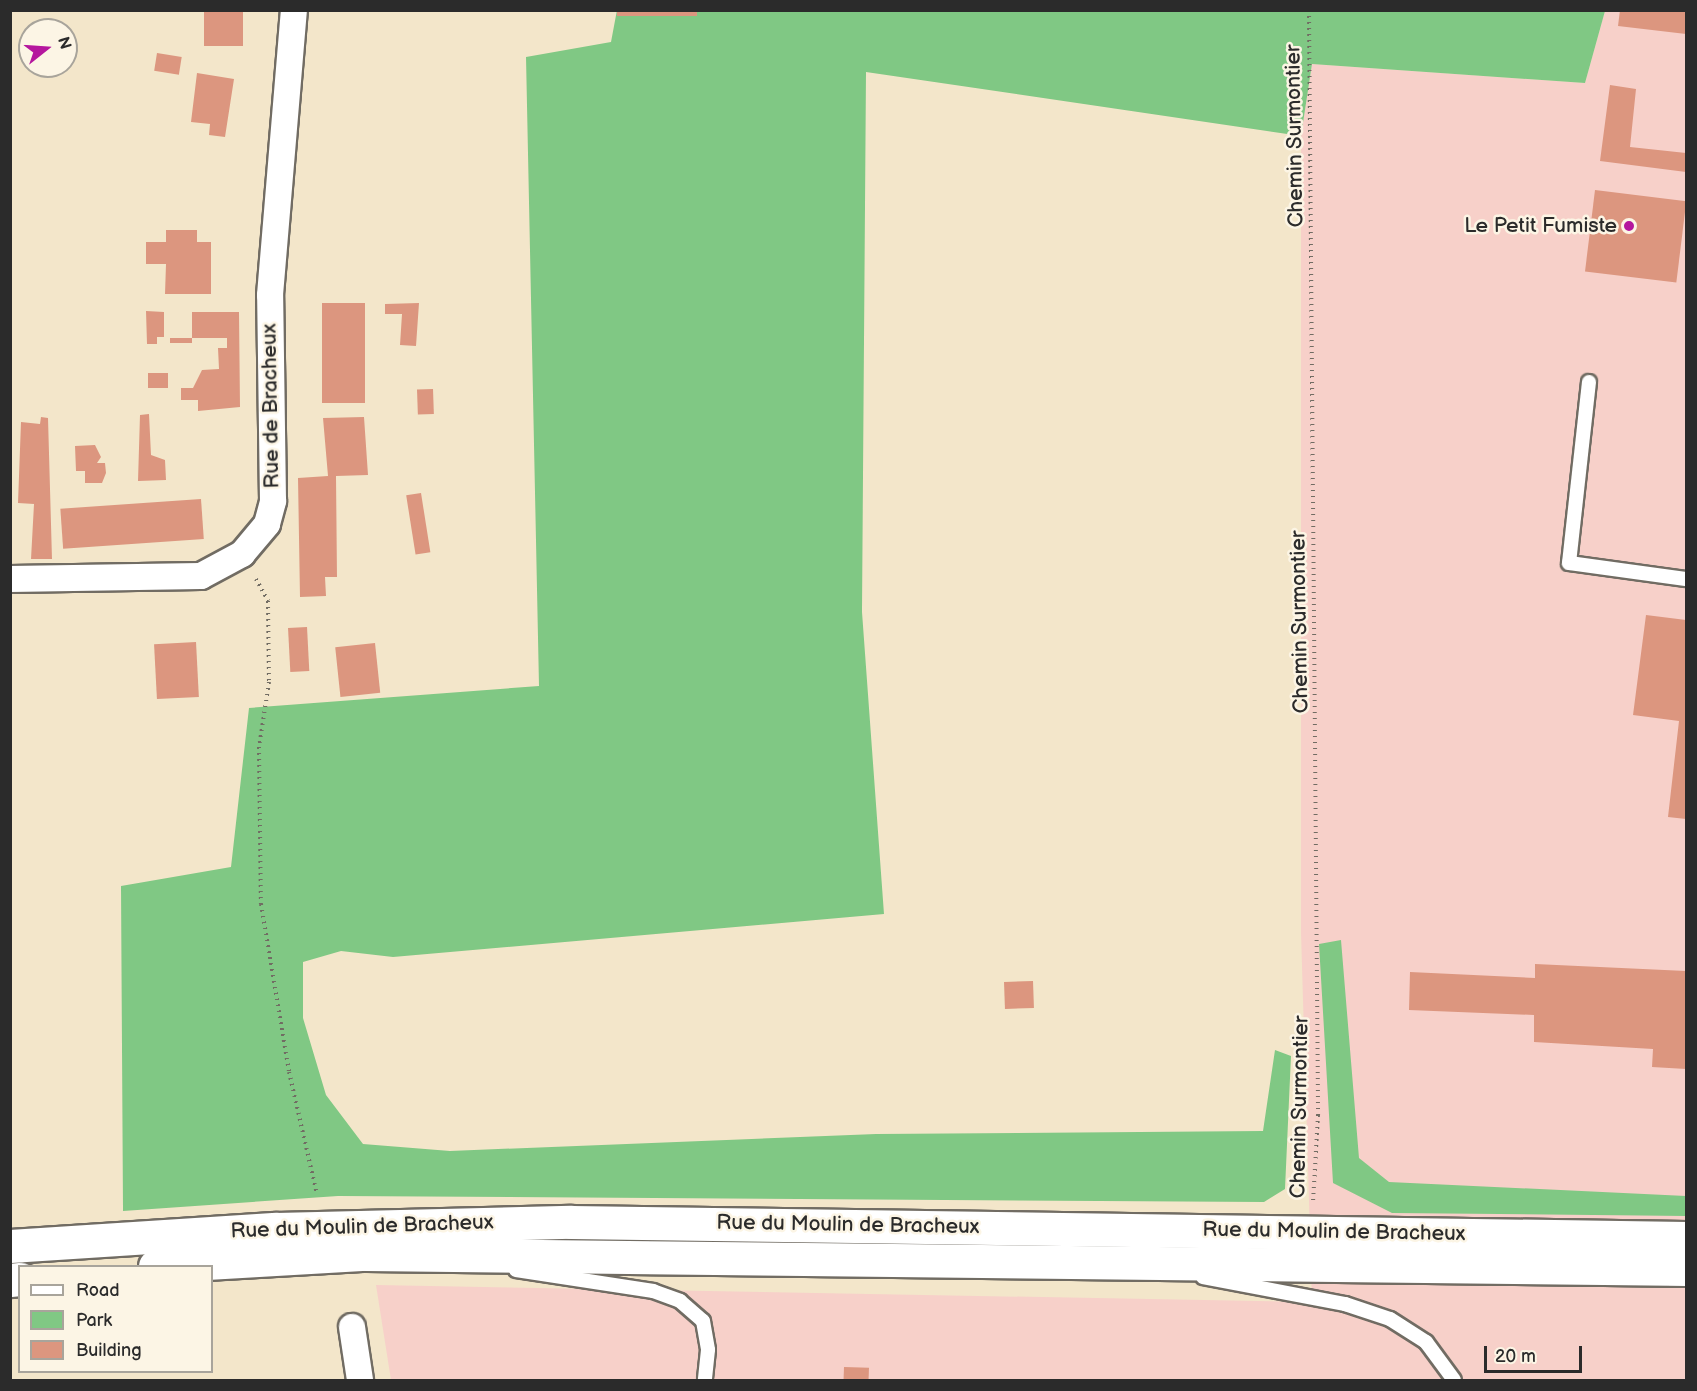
<!DOCTYPE html>
<style>
body{margin:0}
#map{position:relative;width:1697px;height:1391px;overflow:hidden;background:#f3e6ca;font-family:"Balsamiq Sans",sans-serif}
div>[style]{position:absolute}
[style*='--x']{left:calc(var(--x)*1px);top:calc(var(--y)*1px);width:calc(var(--w)*1px);rotate:calc(var(--a)*1deg)}
.built>*{inset:0;background:#f7d0c9}
.green>*{inset:0;background:#80c884}
.building>*{inset:0;background:#dc967f;transform-origin:0 0}
.path>*{height:4px;margin-top:-2px;transform-origin:0;background:repeating-linear-gradient(90deg,#716c63 0 1.5px,transparent 0 6px)}
.roads{filter:drop-shadow(2px 0 #716c63) drop-shadow(-2px 0 #716c63) drop-shadow(0 2px #716c63) drop-shadow(0 -2px #716c63)}
.service>*{height:14px;margin:-7px;padding:0 7px;transform-origin:7px;border-radius:7px;background:#fff}
.minor>*{height:26px;margin:-13px;padding:0 13px;transform-origin:13px;border-radius:13px;background:#fff}
.primary>*{height:33px;margin:-16.5px;padding:0 16.5px;transform-origin:16.5px;border-radius:16.5px;background:#fff}
.dots>*{width:16px;height:16px;translate:-50% -50%;box-sizing:border-box;border:3px solid #fcf5e5;border-radius:50%}
span{translate:-50% -50%;white-space:nowrap;text-align:center;line-height:1.15;-webkit-text-stroke:5px #fcf5e5;paint-order:stroke}
.street-label{font-size:21px;color:#2b2b2b}
.poi-label{font-size:21px;color:#2b2b2b}
.right{translate:-100% -50%;text-align:right}
.frame{position:absolute;inset:0;border:12px solid #2b2b2b;pointer-events:none}
.legend{position:absolute;left:18px;top:1265px;width:195px;height:108px;box-sizing:border-box;background:#fcf5e5;border:2px solid #a8a49b;margin:0;padding:8px 10px;list-style:none;font-size:18px;color:#2b2b2b}
.legend li{display:flex;align-items:center;gap:12px;height:30px}
.legend b{width:30px;border:2px solid #a8a49b}
.north{position:absolute;left:18px;top:18px;width:60px;height:60px;box-sizing:border-box;background:#fcf5e5;border:2px solid #a8a49b;border-radius:50%;rotate:73deg;font-size:16px;font-weight:700;line-height:24px;text-align:center;color:#2b2b2b}
.north::after{content:'';display:block;margin:auto;width:21px;height:27px;background:#b5179e;clip-path:polygon(50% 0,100% 100%,50% 72%,0 100%)}
.scale{position:absolute;left:1484px;top:1346px;width:98px;height:27px;box-sizing:border-box;border:3px solid #2b2b2b;border-top:0;padding-left:8px;font-size:18px;line-height:21px;white-space:nowrap;color:#2b2b2b;-webkit-text-stroke:4px #fcf5e5;paint-order:stroke}
</style>
<div id="map">
<div class="built">
<i style="clip-path:polygon(1605px 11px,1686px 11px,1686px 1380px,391px 1380px,376px 1285px,1312px 1302px,1301px 933px,1301px 136px,1312px 64px,1585px 83px)"></i>
</div>
<div class="green">
<i style="clip-path:polygon(617px 10px,1605px 11px,1585px 83px,1312px 64px,1301px 136px,866px 72px,862px 612px,884px 914px,393px 957px,341px 951px,303px 962px,303px 1018px,326px 1095px,363px 1144px,450px 1151px,876px 1134px,1263px 1131px,1275px 1050px,1291px 1056px,1285px 1189px,1264px 1202px,338px 1196px,123px 1211px,121px 886px,231px 867px,249px 708px,539px 686px,526px 57px,611px 42px)"></i>
<i style="clip-path:polygon(1341px 940px,1359px 1158px,1389px 1182px,1686px 1196px,1686px 1216px,1392px 1213px,1333px 1183px,1319px 944px)"></i>
</div>
<div class="building">
<i style="left:204px;top:10px;width:39px;height:36px"></i>
<i style="left:617px;top:10px;width:80px;height:6px"></i>
<i style="clip-path:polygon(1620px 10px,1686px 10px,1686px 34px,1618px 26px)"></i>
<i style="left:157px;top:53px;width:25px;height:18px;rotate:9deg"></i>
<i style="clip-path:polygon(197px 73px,234px 79px,225px 137px,209px 135px,210px 124px,191px 122px)"></i>
<i style="clip-path:polygon(1610px 85px,1636px 89px,1630px 147px,1686px 153px,1686px 172px,1600px 161px)"></i>
<i style="left:1595px;top:190px;width:92px;height:82px;rotate:7deg"></i>
<i style="clip-path:polygon(166px 230px,197px 230px,197px 242px,211px 242px,211px 294px,165px 294px,166px 264px,146px 264px,146px 242px,166px 242px)"></i>
<i style="left:322px;top:303px;width:43px;height:100px"></i>
<i style="clip-path:polygon(419px 303px,416px 346px,400px 345px,402px 314px,385px 314px,385px 304px)"></i>
<i style="clip-path:polygon(146px 311px,164px 312px,164px 337px,157px 337px,157px 344px,147px 344px)"></i>
<i style="clip-path:polygon(192px 312px,239px 312px,240px 407px,198px 411px,198px 400px,181px 400px,181px 388px,193px 388px,202px 370px,219px 369px,218px 348px,227px 348px,227px 338px,192px 338px)"></i>
<i style="left:170px;top:338px;width:22px;height:5px"></i>
<i style="left:168px;top:373px;width:15px;height:20px;rotate:90deg"></i>
<i style="left:433px;top:389px;width:25px;height:16px;rotate:88deg"></i>
<i style="clip-path:polygon(149px 414px,151px 455px,165px 460px,166px 480px,138px 481px,140px 415px)"></i>
<i style="clip-path:polygon(41px 417px,48px 418px,52px 559px,31px 559px,34px 504px,18px 503px,21px 422px,40px 424px)"></i>
<i style="clip-path:polygon(364px 417px,368px 475px,336px 476px,337px 577px,325px 577px,326px 596px,300px 597px,298px 478px,328px 476px,323px 418px)"></i>
<i style="clip-path:polygon(95px 445px,101px 457px,97px 463px,105px 463px,106px 473px,102px 483px,85px 483px,85px 471px,76px 471px,75px 446px)"></i>
<i style="left:421px;top:493px;width:60px;height:15px;rotate:81deg"></i>
<i style="left:201px;top:499px;width:40px;height:141px;rotate:86deg"></i>
<i style="clip-path:polygon(1646px 615px,1686px 620px,1686px 819px,1668px 817px,1679px 721px,1633px 715px)"></i>
<i style="left:307px;top:627px;width:44px;height:19px;rotate:87deg"></i>
<i style="left:196px;top:642px;width:55px;height:42px;rotate:87deg"></i>
<i style="left:375px;top:643px;width:50px;height:40px;rotate:84deg"></i>
<i style="clip-path:polygon(1535px 964px,1686px 971px,1686px 1069px,1652px 1067px,1653px 1049px,1534px 1042px,1534px 1015px,1409px 1010px,1410px 972px,1535px 978px)"></i>
<i style="left:1033px;top:981px;width:27px;height:29px;rotate:88deg"></i>
<i style="left:844px;top:1367px;width:25px;height:13px;rotate:2deg"></i>
</div>
<div class="path">
<i style="--x:1309;--y:10;--w:1105;--a:89.53"></i>
<i style="--x:1318;--y:1115;--w:86;--a:93.3"></i>
<i style="--x:256;--y:579;--w:25;--a:61"></i>
<i style="--x:268;--y:601;--w:81;--a:89.3"></i>
<i style="--x:269;--y:682;--w:66;--a:98.7"></i>
<i style="--x:259;--y:747;--w:157;--a:89.3"></i>
<i style="--x:261;--y:904;--w:170;--a:80.5"></i>
<i style="--x:289;--y:1072;--w:125;--a:77.1"></i>
</div>
<div class="roads">
<div class="service">
<i style="--x:1589;--y:382;--w:182;--a:96.3"></i>
<i style="--x:1569;--y:563;--w:118;--a:7.8"></i>
<i style="--x:516;--y:1270;--w:139;--a:8.7"></i>
<i style="--x:653;--y:1291;--w:29;--a:20"></i>
<i style="--x:680;--y:1301;--w:30;--a:41"></i>
<i style="--x:703;--y:1321;--w:29;--a:80"></i>
<i style="--x:708;--y:1350;--w:30;--a:96"></i>
<i style="--x:1203;--y:1277;--w:145;--a:10.8"></i>
<i style="--x:1345;--y:1304;--w:47;--a:18.4"></i>
<i style="--x:1390;--y:1319;--w:43;--a:32.6"></i>
<i style="--x:1426;--y:1342;--w:47;--a:53.6"></i>
</div>
<div class="minor">
<i style="--x:10;--y:579;--w:191;--a:-0.9"></i>
<i style="--x:201;--y:576;--w:47;--a:-28.2"></i>
<i style="--x:242;--y:554;--w:39;--a:-50"></i>
<i style="--x:267;--y:524;--w:24;--a:-75"></i>
<i style="--x:273;--y:501;--w:206;--a:-90.8"></i>
<i style="--x:270;--y:295;--w:286;--a:-85.2"></i>
<i style="--x:352;--y:1327;--w:54;--a:81.4"></i>
</div>
<div class="primary">
<i style="--x:10;--y:1246;--w:267;--a:-3.7"></i>
<i style="--x:276;--y:1229;--w:295;--a:-1.4"></i>
<i style="--x:571;--y:1222;--w:1115;--a:0.82"></i>
<i style="--x:155;--y:1266;--w:211;--a:-3.3"></i>
<i style="--x:366;--y:1254;--w:1320;--a:0.65"></i>
<i style="--x:10;--y:1280;--w:10;--a:-6"></i>
</div>
</div>
<div class="dots">
<i style="left:1629px;top:226px;background:#b5179e"></i>
</div>
<div class="street-label">
<span style="left:1295px;top:136px;rotate:-91deg">Chemin Surmontier</span>
<span style="left:271px;top:406px;rotate:-91deg">Rue de Bracheux</span>
<span style="left:1300px;top:622px;rotate:-91deg">Chemin Surmontier</span>
<span style="left:1300px;top:1107px;rotate:-89deg">Chemin Surmontier</span>
<span style="left:848px;top:1225px;rotate:1deg">Rue du Moulin de Bracheux</span>
<span style="left:362px;top:1227px;rotate:-2deg">Rue du Moulin de Bracheux</span>
<span style="left:1334px;top:1232px;rotate:1deg">Rue du Moulin de Bracheux</span>
</div>
<div class="poi-label">
<span class="right" style="left:1617px;top:226px">Le Petit Fumiste</span>
</div>
<div class="frame"></div>
<ul class="legend">
<li><b style="height:8px;background:#fff"></b>Road</li>
<li><b style="height:16px;background:#80c884"></b>Park</li>
<li><b style="height:16px;background:#dc967f"></b>Building</li>
</ul>
<div class="north">N</div>
<div class="scale">20 m</div>
</div>
